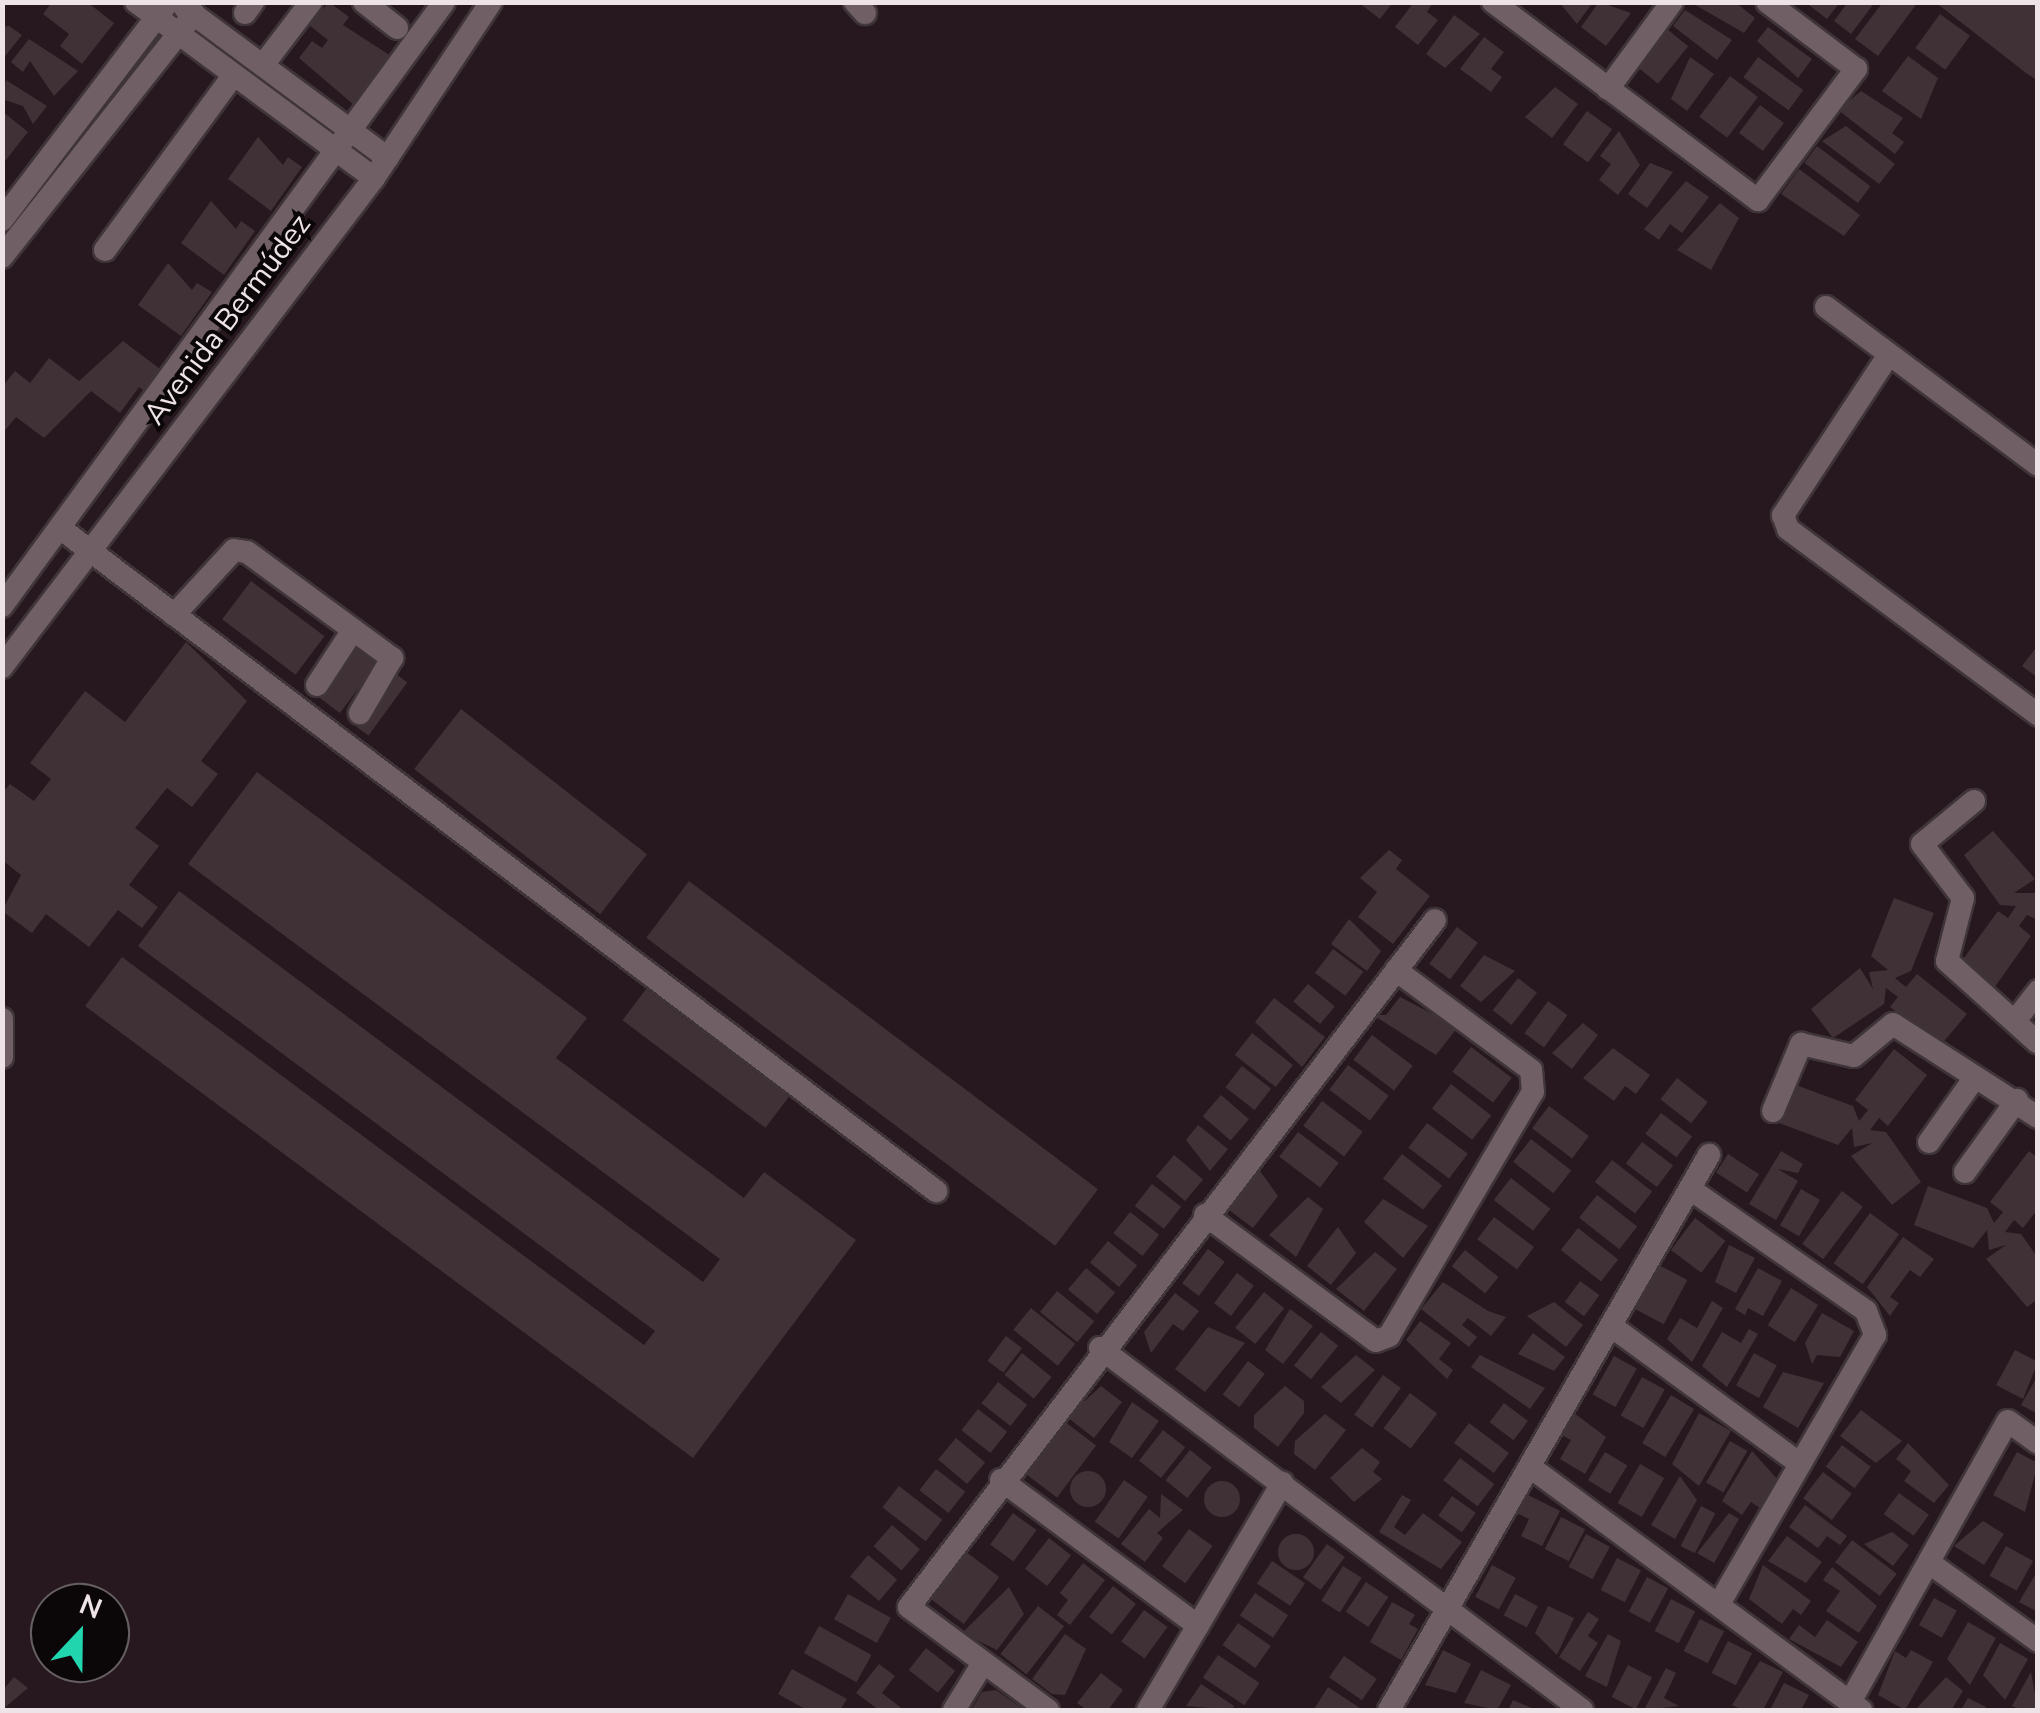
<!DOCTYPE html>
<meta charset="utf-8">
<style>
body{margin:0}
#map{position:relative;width:2040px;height:1713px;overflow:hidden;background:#26181e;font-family:"Nunito Sans",sans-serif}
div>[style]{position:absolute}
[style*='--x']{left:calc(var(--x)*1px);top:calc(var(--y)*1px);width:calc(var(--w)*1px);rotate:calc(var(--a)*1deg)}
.building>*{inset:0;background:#403136;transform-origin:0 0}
.round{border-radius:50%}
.roads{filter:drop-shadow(2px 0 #3f3539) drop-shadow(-2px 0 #3f3539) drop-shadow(0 2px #3f3539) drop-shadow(0 -2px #3f3539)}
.minor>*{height:22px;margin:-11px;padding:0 11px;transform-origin:11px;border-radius:11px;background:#705f65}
span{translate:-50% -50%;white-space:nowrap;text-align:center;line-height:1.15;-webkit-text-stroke:8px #0b0608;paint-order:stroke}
.street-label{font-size:30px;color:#eee4e8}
.frame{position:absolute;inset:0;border:5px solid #eee4e8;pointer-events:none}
.north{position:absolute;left:30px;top:1583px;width:100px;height:100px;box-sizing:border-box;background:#0b0608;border:2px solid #665f62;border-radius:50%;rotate:22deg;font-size:28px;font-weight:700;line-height:40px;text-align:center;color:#eee4e8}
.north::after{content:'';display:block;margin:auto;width:35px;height:45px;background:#21d5af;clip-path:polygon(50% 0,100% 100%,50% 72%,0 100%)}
</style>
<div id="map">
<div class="building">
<i style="clip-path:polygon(52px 2px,87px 2px,114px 23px,82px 64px,60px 46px,69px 34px,43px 14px)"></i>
<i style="clip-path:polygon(329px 2px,349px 17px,343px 25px,391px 56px,354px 105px,299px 58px,312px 41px,322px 48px,328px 40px,309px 25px)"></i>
<i style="clip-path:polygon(1358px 2px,1393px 2px,1380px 19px)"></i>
<i style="clip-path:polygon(1414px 2px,1433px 2px,1427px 12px,1438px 20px,1418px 45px,1395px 27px)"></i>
<i style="clip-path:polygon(1559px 2px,1593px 2px,1577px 24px)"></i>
<i style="clip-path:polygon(1599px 2px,1631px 13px,1606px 46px,1581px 27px)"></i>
<i style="clip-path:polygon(1690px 2px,1735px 2px,1755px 18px,1744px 33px)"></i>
<i style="clip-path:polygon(1805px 2px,1840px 2px,1827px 19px)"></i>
<i style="clip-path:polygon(1848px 2px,1875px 2px,1851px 34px,1834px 21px)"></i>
<i style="clip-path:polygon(1883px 2px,1918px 2px,1878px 56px,1855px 39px)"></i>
<i style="clip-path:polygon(1935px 2px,2038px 2px,2038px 81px,2026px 73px)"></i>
<i style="clip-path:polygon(1685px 10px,1732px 40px,1717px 60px,1673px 26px)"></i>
<i style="left:1940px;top:14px;width:37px;height:42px;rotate:36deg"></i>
<i style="clip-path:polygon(1454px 15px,1480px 34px,1445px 68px,1426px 54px)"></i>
<i style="clip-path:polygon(9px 26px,22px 35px,2px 60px,2px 27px)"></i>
<i style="clip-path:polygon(1768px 27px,1812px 59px,1798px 78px,1757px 41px)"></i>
<i style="left:1668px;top:30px;width:26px;height:48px;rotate:39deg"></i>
<i style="clip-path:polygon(1484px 37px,1504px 52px,1491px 69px,1502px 77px,1491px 92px,1460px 69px)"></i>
<i style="clip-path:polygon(29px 39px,78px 71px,54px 96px,30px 61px,23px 72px,11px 62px)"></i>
<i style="clip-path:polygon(1908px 56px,1938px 78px,1921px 119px,1882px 91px)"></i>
<i style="clip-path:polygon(1690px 57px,1714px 74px,1687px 111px,1671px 99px)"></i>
<i style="left:1758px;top:57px;width:56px;height:25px;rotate:36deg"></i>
<i style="left:1730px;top:76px;width:35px;height:51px;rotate:37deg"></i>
<i style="clip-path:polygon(6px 80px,47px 106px,33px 124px,23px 106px,2px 99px)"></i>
<i style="clip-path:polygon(1555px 87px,1578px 104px,1552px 138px,1525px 117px)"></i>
<i style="clip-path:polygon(1861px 91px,1903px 118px,1892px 133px,1904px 142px,1895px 154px,1838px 110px)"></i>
<i style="left:1760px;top:105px;width:30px;height:35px;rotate:37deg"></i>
<i style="clip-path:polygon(2px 111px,28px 132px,2px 165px)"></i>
<i style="left:1587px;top:111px;width:31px;height:41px;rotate:36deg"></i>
<i style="clip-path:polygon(1846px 126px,1895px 164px,1879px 184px,1822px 141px)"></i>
<i style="clip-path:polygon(1619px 131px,1640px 165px,1618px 195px,1599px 180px,1611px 164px,1600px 156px)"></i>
<i style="clip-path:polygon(258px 137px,283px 165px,288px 157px,302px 167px,271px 211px,228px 179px)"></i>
<i style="left:1817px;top:146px;width:67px;height:21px;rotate:37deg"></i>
<i style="clip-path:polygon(1650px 163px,1673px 172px,1647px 208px,1628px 194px)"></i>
<i style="clip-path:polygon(1799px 169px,1860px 215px,1844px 236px,1781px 194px)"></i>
<i style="clip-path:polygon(1686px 181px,1709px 197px,1682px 233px,1670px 224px,1659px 240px,1644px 229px)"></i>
<i style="clip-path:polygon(211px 201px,236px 229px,241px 221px,255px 231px,224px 275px,181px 243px)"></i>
<i style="clip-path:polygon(1720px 203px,1739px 218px,1711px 270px,1677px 250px)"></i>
<i style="clip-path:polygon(168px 263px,192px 290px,197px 283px,212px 292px,181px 336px,138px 305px)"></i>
<i style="clip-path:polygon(123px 341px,164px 372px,148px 394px,139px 387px,120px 413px,91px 391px,44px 438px,16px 417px,2px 434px,2px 387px,15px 371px,30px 383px,49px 358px,79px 381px)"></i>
<i style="left:251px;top:581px;width:92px;height:48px;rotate:37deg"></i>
<i style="clip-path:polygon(186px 642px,247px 701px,201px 761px,218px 774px,192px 807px,167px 788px,135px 828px,159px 846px,129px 885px,158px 907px,142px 928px,118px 910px,89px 947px,46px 914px,32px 933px,2px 911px,21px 875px,2px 860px,2px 793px,10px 784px,34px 801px,51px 779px,30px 763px,85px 691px,125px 722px)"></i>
<i style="clip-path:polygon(2038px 645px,2038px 678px,2022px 666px)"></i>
<i style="left:359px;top:646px;width:25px;height:65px;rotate:37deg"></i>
<i style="left:396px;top:674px;width:14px;height:66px;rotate:36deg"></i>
<i style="left:461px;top:709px;width:236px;height:76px;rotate:38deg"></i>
<i style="clip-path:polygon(257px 772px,587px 1018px,556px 1058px,744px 1198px,764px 1172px,856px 1240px,693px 1458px,85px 1006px,122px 957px,644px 1345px,655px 1331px,138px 946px,179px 891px,703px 1282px,720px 1259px,188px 864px)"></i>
<i style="clip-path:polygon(1993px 831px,2035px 879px,2014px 893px,2038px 893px,2038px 920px,2027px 915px,2019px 926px,2031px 936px,1994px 988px,1961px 962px,1998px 911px,2008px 918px,2016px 906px,2000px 905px,1964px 855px)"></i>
<i style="clip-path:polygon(1389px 850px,1402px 860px,1396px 869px,1430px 896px,1393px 944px,1358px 917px,1377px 892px,1360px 878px)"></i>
<i style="left:689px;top:881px;width:512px;height:71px;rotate:37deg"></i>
<i style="clip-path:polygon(1894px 898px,1934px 913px,1911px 971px,1895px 978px,1906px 987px,1917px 974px,1967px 1014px,1940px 1046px,1890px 1007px,1898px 997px,1886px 988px,1884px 1004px,1833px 1038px,1811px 1009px,1860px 968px,1873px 989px,1869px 972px,1888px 970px,1871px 956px)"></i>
<i style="clip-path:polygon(1349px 919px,1381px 951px,1367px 971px,1331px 944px)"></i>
<i style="left:1457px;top:927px;width:26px;height:46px;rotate:37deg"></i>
<i style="left:1333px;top:949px;width:38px;height:30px;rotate:37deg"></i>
<i style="clip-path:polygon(1484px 955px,1515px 971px,1481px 1002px,1460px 986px)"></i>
<i style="left:1518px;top:978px;width:24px;height:41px;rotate:38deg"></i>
<i style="left:1308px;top:984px;width:35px;height:23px;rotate:40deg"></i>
<i style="left:646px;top:989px;width:179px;height:39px;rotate:37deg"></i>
<i style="clip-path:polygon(1400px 997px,1458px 1027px,1436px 1055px,1373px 1015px,1386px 1015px)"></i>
<i style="clip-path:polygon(1274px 998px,1325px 1037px,1302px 1067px,1255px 1022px)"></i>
<i style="left:1548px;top:1001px;width:24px;height:40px;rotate:36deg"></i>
<i style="clip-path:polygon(1583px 1023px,1598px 1035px,1572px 1069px,1552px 1053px)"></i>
<i style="left:1252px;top:1033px;width:52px;height:28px;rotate:38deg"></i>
<i style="left:1372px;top:1035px;width:51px;height:31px;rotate:37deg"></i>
<i style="left:1471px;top:1047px;width:51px;height:31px;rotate:37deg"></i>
<i style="clip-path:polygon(1613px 1048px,1650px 1075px,1636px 1094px,1625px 1086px,1614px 1101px,1583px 1078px)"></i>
<i style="clip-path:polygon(1894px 1049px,1927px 1075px,1888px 1126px,1879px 1118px,1870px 1130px,1886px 1132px,1921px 1182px,1892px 1205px,1851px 1156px,1872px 1143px,1854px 1147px,1852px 1128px,1838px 1145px,1779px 1123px,1793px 1084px,1853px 1106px,1859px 1121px,1868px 1110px,1855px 1100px)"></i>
<i style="left:1348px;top:1065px;width:51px;height:31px;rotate:37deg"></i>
<i style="left:1242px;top:1066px;width:37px;height:27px;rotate:38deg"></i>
<i style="left:1677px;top:1078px;width:39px;height:27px;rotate:38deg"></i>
<i style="left:1451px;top:1084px;width:51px;height:31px;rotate:38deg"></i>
<i style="left:1221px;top:1095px;width:37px;height:28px;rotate:41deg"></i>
<i style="left:1322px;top:1101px;width:51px;height:31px;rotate:37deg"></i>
<i style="left:1549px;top:1106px;width:50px;height:28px;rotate:37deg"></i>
<i style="left:1661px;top:1113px;width:39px;height:26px;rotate:37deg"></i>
<i style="left:1427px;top:1123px;width:51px;height:31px;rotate:37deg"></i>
<i style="clip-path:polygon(1198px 1125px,1228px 1149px,1210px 1171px,1186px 1140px)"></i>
<i style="left:1298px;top:1132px;width:51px;height:31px;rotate:37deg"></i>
<i style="left:1531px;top:1139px;width:51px;height:29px;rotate:38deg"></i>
<i style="left:1642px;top:1142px;width:39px;height:27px;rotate:37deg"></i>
<i style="clip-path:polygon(1781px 1151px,1803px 1164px,1798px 1173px,1778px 1169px,1798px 1181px,1776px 1220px,1749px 1204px)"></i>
<i style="clip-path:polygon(2029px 1151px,2038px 1158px,2038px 1209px,2023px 1228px,2014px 1220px,2005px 1232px,2021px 1234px,2038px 1258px,2038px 1299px,2027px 1307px,1986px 1259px,2006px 1245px,1989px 1250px,1987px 1230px,1973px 1248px,1914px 1225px,1928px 1186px,1987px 1208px,1994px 1223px,2003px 1212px,1990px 1202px)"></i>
<i style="left:1402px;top:1154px;width:51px;height:31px;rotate:38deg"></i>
<i style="left:1728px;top:1154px;width:37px;height:22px;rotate:33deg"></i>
<i style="left:1174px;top:1155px;width:38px;height:28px;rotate:40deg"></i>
<i style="left:1612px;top:1160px;width:51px;height:28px;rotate:38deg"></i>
<i style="clip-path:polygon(1260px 1171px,1278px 1196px,1253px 1228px,1229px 1210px)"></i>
<i style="left:1511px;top:1178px;width:50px;height:28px;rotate:38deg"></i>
<i style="left:1152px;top:1184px;width:37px;height:28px;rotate:38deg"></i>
<i style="left:1801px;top:1189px;width:22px;height:42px;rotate:30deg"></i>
<i style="left:1842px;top:1191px;width:26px;height:66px;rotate:37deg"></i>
<i style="left:1597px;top:1195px;width:51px;height:29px;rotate:38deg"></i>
<i style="clip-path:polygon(1308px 1197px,1323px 1209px,1296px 1257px,1269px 1235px)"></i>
<i style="clip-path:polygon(1383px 1199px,1428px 1226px,1403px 1258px,1364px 1222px)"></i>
<i style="left:1130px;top:1212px;width:37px;height:27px;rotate:38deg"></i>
<i style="left:1870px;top:1213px;width:36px;height:62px;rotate:36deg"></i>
<i style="left:1494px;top:1217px;width:50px;height:28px;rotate:37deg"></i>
<i style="left:1695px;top:1218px;width:38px;height:40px;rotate:37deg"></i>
<i style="clip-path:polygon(1338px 1227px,1356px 1253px,1331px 1285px,1307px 1266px)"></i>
<i style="left:1578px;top:1228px;width:51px;height:28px;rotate:38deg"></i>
<i style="clip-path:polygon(1903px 1237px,1934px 1259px,1920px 1277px,1910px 1270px,1890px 1297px,1899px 1303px,1890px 1316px,1867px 1287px)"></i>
<i style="left:1108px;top:1241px;width:38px;height:28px;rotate:40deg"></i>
<i style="clip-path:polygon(1729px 1245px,1755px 1258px,1736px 1293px,1715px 1282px)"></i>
<i style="left:1208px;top:1249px;width:21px;height:43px;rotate:37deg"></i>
<i style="left:1465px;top:1250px;width:43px;height:21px;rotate:39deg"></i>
<i style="clip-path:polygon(1375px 1252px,1397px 1269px,1364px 1311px,1336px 1289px)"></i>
<i style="left:1659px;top:1265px;width:32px;height:50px;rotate:28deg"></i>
<i style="left:1086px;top:1268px;width:38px;height:28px;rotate:40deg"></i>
<i style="clip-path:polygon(1758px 1268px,1782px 1281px,1763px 1316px,1748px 1308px,1745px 1315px,1735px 1309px)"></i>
<i style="left:1237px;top:1273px;width:21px;height:38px;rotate:37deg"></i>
<i style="left:1580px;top:1281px;width:24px;height:26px;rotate:36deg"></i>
<i style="clip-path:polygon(1443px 1282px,1488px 1311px,1506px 1317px,1491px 1336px,1468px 1318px,1462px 1325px,1477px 1337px,1469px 1347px,1421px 1309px)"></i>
<i style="left:1791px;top:1288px;width:32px;height:44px;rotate:32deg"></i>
<i style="left:1057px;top:1291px;width:48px;height:27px;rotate:39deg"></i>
<i style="left:1264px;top:1292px;width:26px;height:46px;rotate:39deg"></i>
<i style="clip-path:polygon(1175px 1293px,1199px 1311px,1183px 1331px,1173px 1324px,1151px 1353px,1144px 1332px)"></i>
<i style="clip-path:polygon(1712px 1301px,1723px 1308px,1692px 1362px,1667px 1339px,1680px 1318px,1697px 1328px)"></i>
<i style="clip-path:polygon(1554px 1302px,1583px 1325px,1566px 1347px,1527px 1316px)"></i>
<i style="left:1031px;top:1308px;width:57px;height:28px;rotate:39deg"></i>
<i style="clip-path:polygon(1290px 1309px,1313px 1326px,1283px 1364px,1265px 1350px)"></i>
<i style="clip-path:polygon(1822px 1313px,1854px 1331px,1840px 1357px,1817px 1355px,1812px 1364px,1805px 1343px)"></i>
<i style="clip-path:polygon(1420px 1321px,1451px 1343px,1439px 1359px,1453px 1370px,1447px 1379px,1406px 1340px)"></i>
<i style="clip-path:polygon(1208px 1327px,1245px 1343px,1205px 1392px,1175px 1369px)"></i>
<i style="clip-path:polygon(1749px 1329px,1758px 1334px,1727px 1387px,1702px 1366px,1722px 1332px,1741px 1343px)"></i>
<i style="left:1321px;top:1332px;width:22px;height:43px;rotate:39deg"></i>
<i style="clip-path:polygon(1533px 1333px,1565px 1357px,1554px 1371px,1518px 1354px)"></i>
<i style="left:1006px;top:1336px;width:20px;height:31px;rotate:37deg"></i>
<i style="clip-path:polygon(2015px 1350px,2038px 1362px,2023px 1399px,1996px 1385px)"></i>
<i style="left:1022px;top:1353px;width:38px;height:28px;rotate:39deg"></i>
<i style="left:1754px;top:1353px;width:26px;height:37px;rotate:29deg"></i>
<i style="clip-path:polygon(1356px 1355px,1375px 1370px,1341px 1403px,1321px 1387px)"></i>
<i style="clip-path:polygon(1480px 1355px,1545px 1388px,1530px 1409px,1471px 1367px)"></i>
<i style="left:1614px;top:1356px;width:26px;height:44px;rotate:29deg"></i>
<i style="left:1248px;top:1361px;width:21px;height:42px;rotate:37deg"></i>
<i style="clip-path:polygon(1783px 1372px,1824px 1383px,1798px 1428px,1763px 1407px)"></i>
<i style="left:1383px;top:1375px;width:22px;height:49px;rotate:36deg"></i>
<i style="clip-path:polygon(2038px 1375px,2038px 1414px,2021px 1405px)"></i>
<i style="left:1642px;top:1377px;width:26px;height:44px;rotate:29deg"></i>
<i style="left:998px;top:1382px;width:37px;height:27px;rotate:38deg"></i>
<i style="clip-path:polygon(1101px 1386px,1122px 1402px,1094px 1438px,1067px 1417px)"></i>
<i style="clip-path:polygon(1285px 1386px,1304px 1401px,1304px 1413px,1278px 1447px,1254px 1428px,1254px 1415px)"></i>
<i style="left:1410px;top:1393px;width:34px;height:44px;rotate:37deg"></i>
<i style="left:1671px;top:1395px;width:27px;height:56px;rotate:31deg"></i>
<i style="clip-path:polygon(1132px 1402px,1159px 1421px,1132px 1458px,1109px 1442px)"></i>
<i style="left:1504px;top:1403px;width:30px;height:24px;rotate:37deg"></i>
<i style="left:978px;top:1409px;width:37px;height:27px;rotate:38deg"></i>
<i style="clip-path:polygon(1570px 1410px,1606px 1437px,1585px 1474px,1560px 1459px,1571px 1440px,1558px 1433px)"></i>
<i style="clip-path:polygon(1861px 1410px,1902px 1441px,1876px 1463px,1840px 1436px)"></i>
<i style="clip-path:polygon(1699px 1413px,1731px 1431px,1699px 1486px,1672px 1464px)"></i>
<i style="clip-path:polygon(1325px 1414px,1346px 1430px,1315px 1470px,1294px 1454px,1295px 1441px)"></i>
<i style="left:1065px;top:1422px;width:39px;height:65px;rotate:37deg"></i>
<i style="left:1469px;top:1423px;width:50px;height:25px;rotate:37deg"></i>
<i style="left:1163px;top:1430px;width:28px;height:39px;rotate:38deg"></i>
<i style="left:956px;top:1438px;width:38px;height:28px;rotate:40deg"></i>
<i style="left:1730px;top:1441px;width:20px;height:48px;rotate:30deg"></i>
<i style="clip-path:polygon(1908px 1443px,1949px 1485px,1934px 1503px,1904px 1481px,1911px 1471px,1896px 1459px)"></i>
<i style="left:1842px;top:1445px;width:36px;height:27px;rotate:37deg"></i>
<i style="clip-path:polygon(1362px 1448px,1380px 1462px,1373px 1472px,1382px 1479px,1354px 1502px,1330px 1478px)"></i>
<i style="left:1190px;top:1450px;width:28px;height:39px;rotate:39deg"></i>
<i style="clip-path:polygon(1752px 1451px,1778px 1480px,1760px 1508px,1751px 1502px,1742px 1515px,1722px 1501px)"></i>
<i style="left:1605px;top:1452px;width:26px;height:33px;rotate:31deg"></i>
<i style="clip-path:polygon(2017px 1452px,2038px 1463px,2025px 1512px,1993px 1495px)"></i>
<i style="left:1460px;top:1458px;width:43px;height:28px;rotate:37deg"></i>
<i style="left:1640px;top:1464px;width:28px;height:45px;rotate:30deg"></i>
<i style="left:936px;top:1469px;width:37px;height:27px;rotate:38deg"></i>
<i class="round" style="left:1070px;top:1471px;width:36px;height:36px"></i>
<i style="left:1823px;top:1472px;width:36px;height:33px;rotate:37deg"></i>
<i style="clip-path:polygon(1680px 1476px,1697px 1500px,1675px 1539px,1651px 1525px)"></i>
<i style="left:1124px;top:1480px;width:29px;height:51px;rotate:35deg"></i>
<i class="round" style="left:1204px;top:1481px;width:36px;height:36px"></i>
<i style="left:899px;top:1486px;width:55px;height:27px;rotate:38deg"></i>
<i style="clip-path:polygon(1524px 1493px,1560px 1511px,1542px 1546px,1521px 1536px,1529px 1519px,1514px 1512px)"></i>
<i style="left:1899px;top:1493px;width:37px;height:26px;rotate:36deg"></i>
<i style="clip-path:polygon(1161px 1494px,1183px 1510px,1157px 1533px,1163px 1538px,1145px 1562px,1121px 1544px,1149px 1509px,1160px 1518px)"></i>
<i style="clip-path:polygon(1402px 1495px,1411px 1500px,1394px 1527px,1405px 1535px,1423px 1513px,1462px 1542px,1441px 1569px,1379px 1532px)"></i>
<i style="left:1452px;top:1496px;width:29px;height:24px;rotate:35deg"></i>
<i style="clip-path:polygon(1805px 1505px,1847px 1536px,1840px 1545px,1827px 1536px,1818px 1548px,1789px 1527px)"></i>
<i style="left:1701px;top:1506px;width:16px;height:45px;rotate:27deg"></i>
<i style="left:1013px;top:1513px;width:29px;height:39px;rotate:36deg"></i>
<i style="clip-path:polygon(1729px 1513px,1739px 1519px,1714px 1563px,1697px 1553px)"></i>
<i style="left:1561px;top:1517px;width:27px;height:36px;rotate:27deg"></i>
<i style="clip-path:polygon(1983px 1521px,2004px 1534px,1984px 1565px,1954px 1546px)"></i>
<i style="left:892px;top:1525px;width:37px;height:28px;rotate:41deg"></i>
<i style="left:1189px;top:1529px;width:29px;height:46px;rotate:36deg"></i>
<i style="clip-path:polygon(1892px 1532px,1909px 1545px,1893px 1566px,1864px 1544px)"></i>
<i class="round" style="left:1278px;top:1534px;width:36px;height:36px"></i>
<i style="left:1586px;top:1534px;width:27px;height:37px;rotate:28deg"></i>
<i style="clip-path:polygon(1787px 1536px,1822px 1562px,1806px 1583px,1768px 1561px)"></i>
<i style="left:1049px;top:1538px;width:28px;height:39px;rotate:38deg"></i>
<i style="left:1852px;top:1540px;width:56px;height:28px;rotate:37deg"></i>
<i style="left:1327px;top:1544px;width:22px;height:41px;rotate:36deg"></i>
<i style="left:2006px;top:1546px;width:31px;height:34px;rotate:29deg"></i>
<i style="left:965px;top:1551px;width:43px;height:59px;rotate:37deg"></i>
<i style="left:868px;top:1555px;width:38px;height:28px;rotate:40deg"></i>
<i style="left:1617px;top:1558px;width:27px;height:36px;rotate:27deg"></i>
<i style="left:1272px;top:1561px;width:40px;height:27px;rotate:34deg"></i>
<i style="clip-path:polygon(1083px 1563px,1105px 1580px,1070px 1625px,1057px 1615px,1068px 1600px,1060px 1593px)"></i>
<i style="left:1492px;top:1565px;width:27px;height:36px;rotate:28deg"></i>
<i style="clip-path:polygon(1763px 1565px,1811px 1601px,1801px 1615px,1793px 1609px,1782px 1624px,1749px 1599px)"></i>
<i style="left:1343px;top:1566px;width:22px;height:41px;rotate:32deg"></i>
<i style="clip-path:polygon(1832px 1567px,1877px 1606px,1859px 1633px,1826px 1611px,1840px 1591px,1823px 1580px)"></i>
<i style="clip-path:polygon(2038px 1570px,2038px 1612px,2019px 1602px)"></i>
<i style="left:1647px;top:1577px;width:24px;height:39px;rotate:28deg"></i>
<i style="left:1366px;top:1582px;width:27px;height:36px;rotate:34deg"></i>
<i style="left:1113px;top:1586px;width:29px;height:39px;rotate:38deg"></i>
<i style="clip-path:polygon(1009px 1587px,1024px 1614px,997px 1650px,962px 1633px)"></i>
<i style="left:1255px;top:1593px;width:40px;height:27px;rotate:34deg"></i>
<i style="left:848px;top:1594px;width:49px;height:29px;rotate:29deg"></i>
<i style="left:1515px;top:1594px;width:26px;height:24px;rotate:28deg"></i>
<i style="left:1934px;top:1598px;width:26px;height:31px;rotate:29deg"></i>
<i style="left:1671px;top:1599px;width:27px;height:36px;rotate:27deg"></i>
<i style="clip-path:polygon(1392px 1602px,1415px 1615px,1409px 1624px,1418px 1629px,1401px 1660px,1370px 1642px)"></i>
<i style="left:1038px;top:1606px;width:33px;height:61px;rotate:38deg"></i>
<i style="clip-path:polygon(1548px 1606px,1574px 1618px,1557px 1655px,1535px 1633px)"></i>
<i style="left:1144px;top:1610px;width:29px;height:39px;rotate:36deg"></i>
<i style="clip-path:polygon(1588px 1612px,1599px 1619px,1588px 1636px,1598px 1643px,1580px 1671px,1559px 1657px)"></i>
<i style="left:1700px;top:1619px;width:27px;height:36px;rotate:27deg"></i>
<i style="clip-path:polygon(1827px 1620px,1858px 1642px,1841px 1667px,1789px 1639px,1799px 1625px,1815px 1637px)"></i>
<i style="clip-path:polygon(1968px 1622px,1996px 1638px,1970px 1685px,1947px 1659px)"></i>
<i style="left:1238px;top:1623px;width:40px;height:27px;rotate:35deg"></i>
<i style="left:819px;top:1626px;width:60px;height:31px;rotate:29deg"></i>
<i style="clip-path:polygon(1065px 1634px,1086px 1649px,1065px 1695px,1052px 1694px,1032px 1679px)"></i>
<i style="clip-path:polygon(1608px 1634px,1621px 1641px,1607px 1687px,1585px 1676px)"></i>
<i style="left:1728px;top:1641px;width:27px;height:36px;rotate:27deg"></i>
<i style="clip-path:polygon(2000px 1643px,2028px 1659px,2005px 1700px,1983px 1675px)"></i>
<i style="left:926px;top:1648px;width:37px;height:28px;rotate:38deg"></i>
<i style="clip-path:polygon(1443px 1650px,1471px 1664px,1456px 1693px,1425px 1685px)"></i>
<i style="clip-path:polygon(1911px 1650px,1933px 1662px,1905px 1710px,1878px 1695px,1895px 1651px,1906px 1658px)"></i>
<i style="left:1218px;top:1655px;width:50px;height:27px;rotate:34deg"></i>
<i style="left:1344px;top:1656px;width:40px;height:26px;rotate:35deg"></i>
<i style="clip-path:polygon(1760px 1661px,1783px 1672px,1763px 1710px,1743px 1710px,1732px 1705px)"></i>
<i style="clip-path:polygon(879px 1664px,895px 1676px,882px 1693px,904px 1710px,879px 1710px,856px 1693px)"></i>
<i style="left:1628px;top:1665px;width:27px;height:36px;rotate:27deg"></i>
<i style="clip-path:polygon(1666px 1668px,1676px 1673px,1664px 1698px,1679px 1706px,1644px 1710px)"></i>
<i style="clip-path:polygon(792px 1669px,847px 1699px,840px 1710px,807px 1710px,778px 1694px)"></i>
<i style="clip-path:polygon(1481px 1670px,1511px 1685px,1497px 1710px,1464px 1703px)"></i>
<i style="clip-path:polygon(2031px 1672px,2038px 1710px,2021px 1710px,2012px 1706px)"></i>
<i style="clip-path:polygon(1101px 1673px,1123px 1690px,1108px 1710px,1087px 1710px,1077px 1703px)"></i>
<i style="clip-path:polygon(14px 1677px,28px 1688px,2px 1710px,2px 1691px)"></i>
<i style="clip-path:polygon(1946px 1677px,1963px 1691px,1952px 1709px,1915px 1710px)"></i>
<i style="clip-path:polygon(1784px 1683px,1809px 1695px,1801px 1710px,1770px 1710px)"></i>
<i style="clip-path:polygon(1201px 1684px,1234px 1706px,1232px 1710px,1186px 1706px)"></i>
<i style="clip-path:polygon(1328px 1687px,1363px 1710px,1314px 1709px)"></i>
<i style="clip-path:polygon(996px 1690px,1025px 1710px,971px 1710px,982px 1692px)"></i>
<i style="clip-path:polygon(1968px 1698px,1986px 1707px,1984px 1710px,1961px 1710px)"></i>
<i style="clip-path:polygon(1513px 1700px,1536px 1710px,1508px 1710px)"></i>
</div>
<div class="roads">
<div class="minor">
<i style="--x:136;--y:2;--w:296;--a:36.5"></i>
<i style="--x:364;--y:2;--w:42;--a:38.2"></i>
<i style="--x:855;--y:2;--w:15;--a:48"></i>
<i style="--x:1493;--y:2;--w:331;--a:36.8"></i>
<i style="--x:1758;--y:200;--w:164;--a:-53.2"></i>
<i style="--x:1856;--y:69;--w:111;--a:-143"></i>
<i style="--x:185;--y:8;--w:252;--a:36.5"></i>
<i style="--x:245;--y:13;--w:14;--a:-54"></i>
<i style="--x:263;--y:65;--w:79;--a:-52.7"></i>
<i style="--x:1608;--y:89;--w:108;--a:-53.7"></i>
<i style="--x:2;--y:220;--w:274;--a:-52.7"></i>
<i style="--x:105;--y:250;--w:216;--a:-53.7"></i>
<i style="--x:2;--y:257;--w:310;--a:-51.7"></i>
<i style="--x:1826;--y:307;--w:264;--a:36.7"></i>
<i style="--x:1888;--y:356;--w:191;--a:123.4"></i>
<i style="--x:1783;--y:515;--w:15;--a:70"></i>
<i style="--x:1788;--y:529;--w:312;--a:36.6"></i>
<i style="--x:60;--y:528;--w:1099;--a:37.12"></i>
<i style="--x:2;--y:606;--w:748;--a:-53.8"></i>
<i style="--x:174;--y:615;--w:88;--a:-47.3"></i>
<i style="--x:234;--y:550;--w:13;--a:9"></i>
<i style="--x:247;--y:552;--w:180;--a:36.2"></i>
<i style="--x:392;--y:658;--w:64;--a:120.2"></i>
<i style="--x:2;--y:667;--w:614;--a:-52.74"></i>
<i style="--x:374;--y:178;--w:211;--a:-56.4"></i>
<i style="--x:317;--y:685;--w:66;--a:-56.8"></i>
<i style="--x:1974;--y:801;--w:67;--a:140.4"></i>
<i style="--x:1922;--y:844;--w:68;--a:52.8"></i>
<i style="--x:1963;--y:898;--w:65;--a:104.3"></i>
<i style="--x:1947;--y:961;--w:122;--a:42"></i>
<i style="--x:2018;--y:1017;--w:33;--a:-52"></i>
<i style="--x:2;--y:1019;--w:38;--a:90"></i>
<i style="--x:1773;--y:1111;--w:73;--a:-67.3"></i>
<i style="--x:1801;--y:1044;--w:54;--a:12.8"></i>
<i style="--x:1854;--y:1056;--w:50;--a:-39.4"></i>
<i style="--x:1893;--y:1024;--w:172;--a:32.7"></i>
<i style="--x:1929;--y:1142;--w:76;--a:-54.6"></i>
<i style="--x:1965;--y:1172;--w:89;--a:-54.2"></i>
<i style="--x:1690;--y:1189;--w:214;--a:34.7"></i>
<i style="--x:1866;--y:1311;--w:26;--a:69"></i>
<i style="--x:1875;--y:1335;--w:311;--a:120.1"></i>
<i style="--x:1205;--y:1215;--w:212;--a:36.4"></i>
<i style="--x:1376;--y:1341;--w:14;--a:-21"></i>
<i style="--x:1389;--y:1336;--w:283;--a:-59.5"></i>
<i style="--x:1533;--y:1092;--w:22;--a:-95"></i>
<i style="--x:1531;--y:1070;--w:168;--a:-143.5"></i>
<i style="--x:1611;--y:1326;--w:234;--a:36.1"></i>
<i style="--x:1100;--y:1348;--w:603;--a:36.91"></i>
<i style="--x:1530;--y:1467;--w:411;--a:36.3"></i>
<i style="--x:1001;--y:1480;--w:245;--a:36.5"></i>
<i style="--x:1931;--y:1564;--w:132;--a:35.7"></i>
<i style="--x:1850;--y:1702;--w:322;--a:-60.7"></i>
<i style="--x:2008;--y:1421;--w:37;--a:36"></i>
<i style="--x:954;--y:1710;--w:55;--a:-58.3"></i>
<i style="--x:1048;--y:1710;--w:173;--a:-143.5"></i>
<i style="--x:909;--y:1607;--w:865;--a:-52.56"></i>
<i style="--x:1148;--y:1710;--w:264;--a:-59.4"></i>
<i style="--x:1389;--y:1710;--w:641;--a:-60.03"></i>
</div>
</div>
<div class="street-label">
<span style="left:228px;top:320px;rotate:-53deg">Avenida Bermúdez</span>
</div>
<div class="frame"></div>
<div class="north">N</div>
</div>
